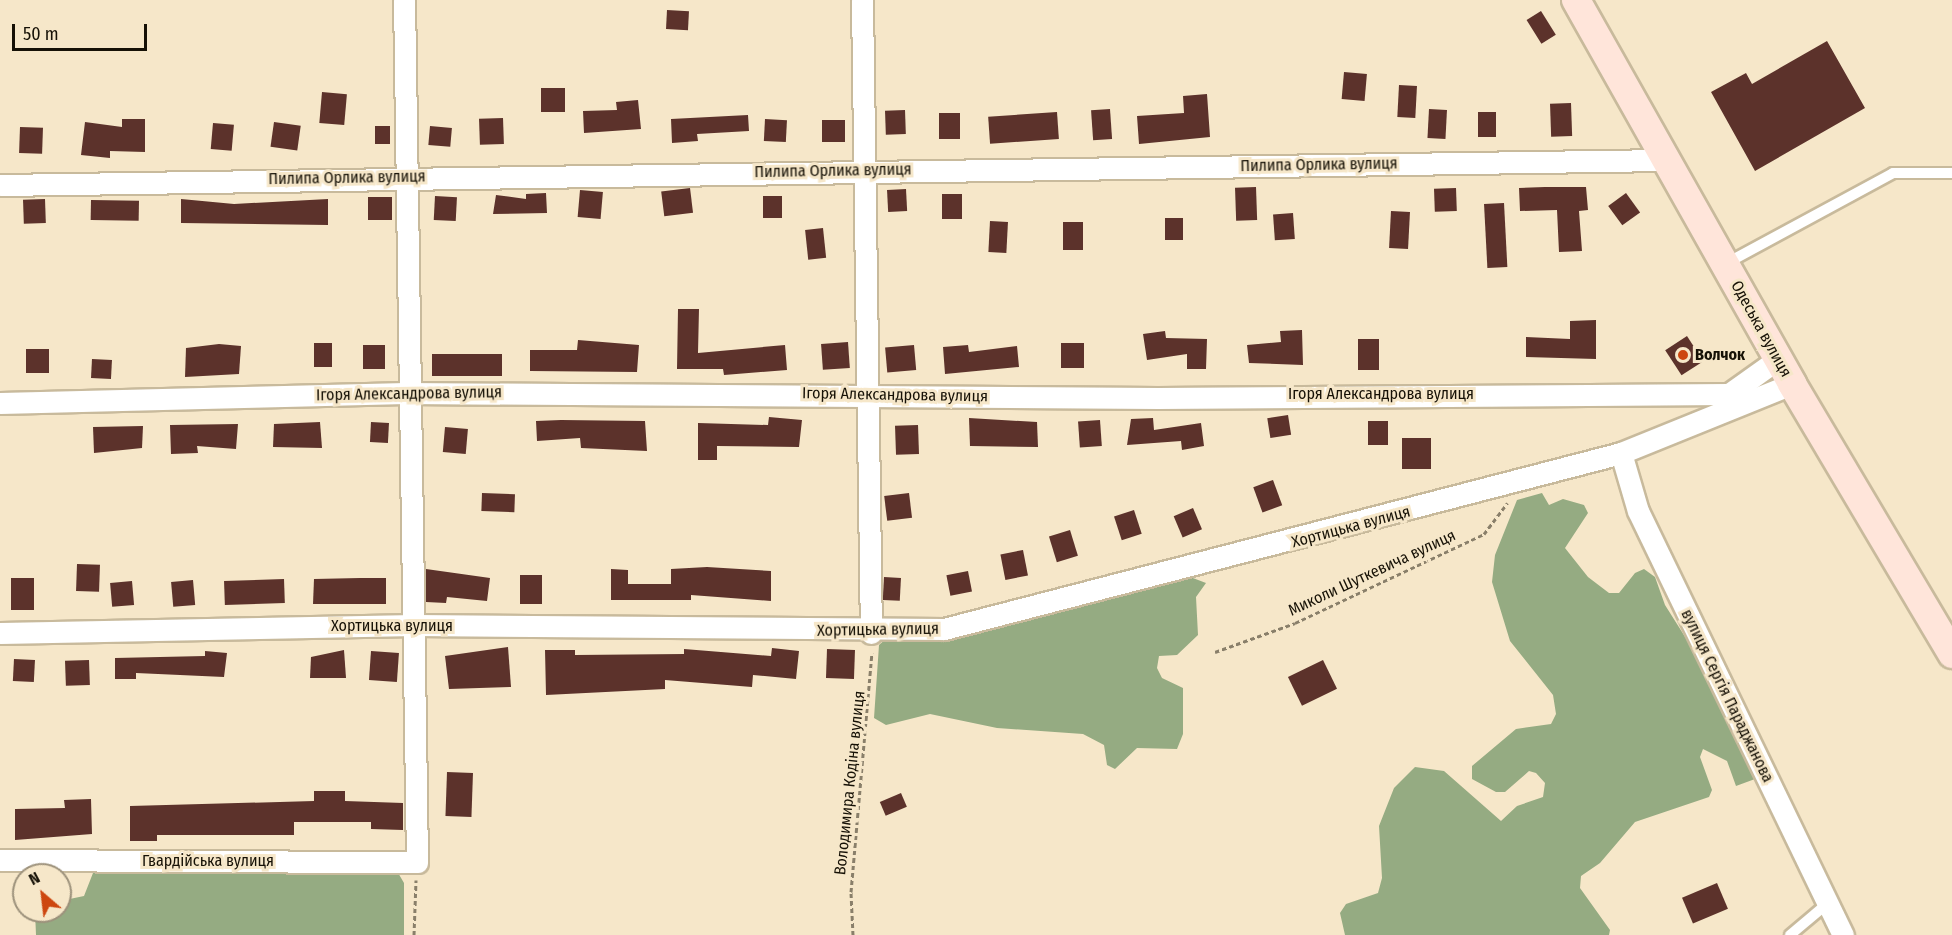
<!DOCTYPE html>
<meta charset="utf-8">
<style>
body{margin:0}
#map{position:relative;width:1952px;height:935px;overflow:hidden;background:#f6e7c9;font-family:"Fira Sans Condensed",sans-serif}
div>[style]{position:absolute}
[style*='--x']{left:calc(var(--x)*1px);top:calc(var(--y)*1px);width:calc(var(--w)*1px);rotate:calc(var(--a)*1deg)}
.forest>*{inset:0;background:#95ab82}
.building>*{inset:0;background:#5c322b;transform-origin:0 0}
.path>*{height:3px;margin-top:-1.5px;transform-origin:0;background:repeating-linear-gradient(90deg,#897f6a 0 4.5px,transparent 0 7.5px)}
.roads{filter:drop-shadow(2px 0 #c8ba9c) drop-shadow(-2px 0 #c8ba9c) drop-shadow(0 2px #c8ba9c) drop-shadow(0 -2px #c8ba9c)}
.lane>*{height:10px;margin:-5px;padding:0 5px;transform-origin:5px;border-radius:5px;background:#fff}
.street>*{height:21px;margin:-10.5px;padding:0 10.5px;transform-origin:10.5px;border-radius:10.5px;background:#fff}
.secondary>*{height:28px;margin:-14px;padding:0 14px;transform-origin:14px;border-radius:14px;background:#ffe5da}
.dots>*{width:16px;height:16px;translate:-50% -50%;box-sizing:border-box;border:3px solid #f6e7c9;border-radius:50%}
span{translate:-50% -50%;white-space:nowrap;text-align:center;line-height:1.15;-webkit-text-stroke:6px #f6e7c9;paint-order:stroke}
.street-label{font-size:16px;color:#161106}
.poi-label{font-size:16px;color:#161106;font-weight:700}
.left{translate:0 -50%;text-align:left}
.north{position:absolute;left:12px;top:863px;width:60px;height:60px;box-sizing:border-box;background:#f6e7c9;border:2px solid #9c917b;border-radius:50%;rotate:332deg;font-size:16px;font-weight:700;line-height:24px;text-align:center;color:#161106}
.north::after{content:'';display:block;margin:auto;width:21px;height:27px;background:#cd4710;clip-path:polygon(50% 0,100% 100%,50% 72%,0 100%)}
.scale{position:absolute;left:12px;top:24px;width:135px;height:27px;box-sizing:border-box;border:3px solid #161106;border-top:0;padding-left:8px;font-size:18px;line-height:21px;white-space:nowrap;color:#161106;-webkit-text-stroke:4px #f6e7c9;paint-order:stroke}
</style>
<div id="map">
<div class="forest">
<i style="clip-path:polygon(1542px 493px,1549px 505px,1563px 499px,1584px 505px,1588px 513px,1565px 548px,1588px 577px,1609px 593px,1619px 593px,1635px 573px,1644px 569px,1655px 577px,1665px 605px,1706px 670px,1755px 779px,1736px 786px,1727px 761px,1703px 749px,1700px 757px,1712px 790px,1709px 797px,1635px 822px,1600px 863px,1581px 876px,1580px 888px,1610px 930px,1609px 935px,1345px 935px,1340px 913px,1346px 904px,1378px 893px,1382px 878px,1379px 826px,1394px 788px,1415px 767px,1444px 771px,1501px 821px,1517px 806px,1543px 797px,1545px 783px,1536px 773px,1529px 771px,1505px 792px,1496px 792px,1472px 779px,1472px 766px,1516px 729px,1551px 724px,1556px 714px,1553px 695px,1510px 641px,1492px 582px,1495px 555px,1517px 500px)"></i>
<i style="clip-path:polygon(1185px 575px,1206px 583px,1196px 597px,1198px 635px,1177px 655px,1159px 656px,1157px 668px,1162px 678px,1183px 688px,1183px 734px,1177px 749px,1137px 748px,1115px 769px,1107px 765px,1104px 745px,1083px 734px,997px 728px,930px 714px,886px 725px,874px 718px,879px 645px,887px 638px)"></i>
<i style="clip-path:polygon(397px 871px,404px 883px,404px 935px,36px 935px,35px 911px,60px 911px,60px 901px,84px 896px,93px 873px)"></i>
</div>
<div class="building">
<i style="left:667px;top:10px;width:22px;height:19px;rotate:3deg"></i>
<i style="left:1541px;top:11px;width:28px;height:17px;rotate:58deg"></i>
<i style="clip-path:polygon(1827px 41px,1865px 108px,1755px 171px,1711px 92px,1746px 73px,1752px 84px)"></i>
<i style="left:1344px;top:72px;width:23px;height:27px;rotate:5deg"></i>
<i style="left:1399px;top:85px;width:18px;height:32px;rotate:3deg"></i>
<i style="left:565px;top:88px;width:24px;height:24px;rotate:90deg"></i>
<i style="left:322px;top:92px;width:25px;height:31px;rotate:5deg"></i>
<i style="clip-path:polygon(1207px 94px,1210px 137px,1139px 144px,1137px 116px,1184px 113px,1183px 96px)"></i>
<i style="clip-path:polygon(638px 100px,641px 129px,584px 133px,583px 111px,617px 110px,616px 102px)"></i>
<i style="left:1571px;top:103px;width:33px;height:21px;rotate:88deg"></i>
<i style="left:1110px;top:109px;width:30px;height:19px;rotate:86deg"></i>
<i style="left:1429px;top:109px;width:18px;height:29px;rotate:3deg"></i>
<i style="left:905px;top:110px;width:24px;height:20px;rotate:88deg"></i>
<i style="left:1057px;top:112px;width:27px;height:69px;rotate:86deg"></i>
<i style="left:1478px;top:112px;width:18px;height:25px"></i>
<i style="left:960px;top:113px;width:26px;height:21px;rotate:90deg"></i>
<i style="clip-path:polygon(748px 115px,749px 131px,697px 134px,698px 141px,672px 143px,671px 119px)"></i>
<i style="left:503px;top:118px;width:26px;height:24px;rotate:88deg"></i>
<i style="clip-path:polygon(122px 119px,145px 119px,145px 152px,110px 151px,110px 158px,81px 155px,85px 122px,122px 127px)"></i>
<i style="left:765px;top:119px;width:22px;height:22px;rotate:3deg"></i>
<i style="left:822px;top:120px;width:23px;height:22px"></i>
<i style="left:274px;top:122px;width:27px;height:25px;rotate:8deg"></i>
<i style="left:213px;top:123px;width:21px;height:26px;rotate:5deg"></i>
<i style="left:375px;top:126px;width:15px;height:18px"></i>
<i style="left:430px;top:126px;width:22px;height:19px;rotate:5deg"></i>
<i style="left:20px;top:127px;width:23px;height:26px;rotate:2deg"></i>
<i style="left:1256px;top:187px;width:33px;height:21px;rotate:88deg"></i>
<i style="clip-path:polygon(1545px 187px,1586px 187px,1588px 210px,1579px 211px,1582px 251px,1559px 252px,1557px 210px,1520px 211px,1519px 188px)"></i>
<i style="left:690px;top:188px;width:25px;height:29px;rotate:83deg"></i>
<i style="left:1456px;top:188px;width:23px;height:22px;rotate:88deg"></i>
<i style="left:906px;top:189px;width:22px;height:19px;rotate:87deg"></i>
<i style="left:580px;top:190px;width:23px;height:27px;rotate:5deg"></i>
<i style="clip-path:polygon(546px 193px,547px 213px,493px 214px,496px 195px,526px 199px,526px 194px)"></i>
<i style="left:1626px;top:193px;width:24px;height:22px;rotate:54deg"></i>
<i style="left:942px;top:194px;width:20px;height:25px"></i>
<i style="left:435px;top:196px;width:22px;height:24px;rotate:3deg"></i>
<i style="left:763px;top:196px;width:19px;height:22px"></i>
<i style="left:368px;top:197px;width:24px;height:23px"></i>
<i style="left:45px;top:199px;width:24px;height:22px;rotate:88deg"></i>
<i style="clip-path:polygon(181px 199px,234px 204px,328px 199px,328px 225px,181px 223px)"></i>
<i style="left:91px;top:200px;width:48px;height:20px;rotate:1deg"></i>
<i style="left:1504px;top:203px;width:64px;height:20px;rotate:87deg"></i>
<i style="left:1391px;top:211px;width:19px;height:37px;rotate:3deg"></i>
<i style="left:1293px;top:213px;width:26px;height:20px;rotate:86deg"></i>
<i style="left:1165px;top:218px;width:18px;height:22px"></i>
<i style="left:990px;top:221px;width:18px;height:31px;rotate:3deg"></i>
<i style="left:1083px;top:222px;width:28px;height:20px;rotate:90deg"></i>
<i style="left:823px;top:228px;width:30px;height:18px;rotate:84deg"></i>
<i style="clip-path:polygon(678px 309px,699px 309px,698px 353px,785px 345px,787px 370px,724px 375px,723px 369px,677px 369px)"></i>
<i style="clip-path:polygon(1596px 320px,1596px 359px,1526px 357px,1526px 337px,1570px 339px,1570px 321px)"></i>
<i style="clip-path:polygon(1302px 330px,1303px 365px,1249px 363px,1247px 345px,1281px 342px,1280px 331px)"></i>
<i style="clip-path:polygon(1165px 331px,1166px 338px,1207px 339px,1206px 369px,1187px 369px,1187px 354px,1147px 360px,1143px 334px)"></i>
<i style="left:1687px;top:336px;width:30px;height:26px;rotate:57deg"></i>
<i style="left:1358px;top:339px;width:21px;height:31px"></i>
<i style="clip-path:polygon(578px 340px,639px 345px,637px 372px,530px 371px,530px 350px,577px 350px)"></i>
<i style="left:848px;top:342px;width:26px;height:27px;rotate:86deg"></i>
<i style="left:314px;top:343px;width:18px;height:24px"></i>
<i style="left:1061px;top:343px;width:23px;height:25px"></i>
<i style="clip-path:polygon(219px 344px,241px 346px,239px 374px,185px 377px,186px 348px)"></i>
<i style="left:363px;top:345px;width:22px;height:24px"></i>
<i style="left:914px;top:345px;width:25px;height:29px;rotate:85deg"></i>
<i style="clip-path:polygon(968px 345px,969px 352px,1017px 346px,1019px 367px,945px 374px,943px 347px)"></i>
<i style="left:26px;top:349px;width:23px;height:24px"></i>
<i style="left:502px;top:354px;width:22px;height:70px;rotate:90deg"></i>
<i style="left:92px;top:359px;width:20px;height:19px;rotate:3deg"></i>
<i style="left:1288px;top:415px;width:20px;height:21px;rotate:81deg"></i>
<i style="clip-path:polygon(769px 417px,802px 420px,799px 447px,717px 446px,717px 460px,698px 460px,698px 423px,768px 425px)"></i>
<i style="clip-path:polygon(969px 418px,1037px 422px,1038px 447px,970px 446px)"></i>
<i style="clip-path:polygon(1153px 418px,1154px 430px,1201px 423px,1204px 446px,1182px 450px,1181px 441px,1127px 445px,1131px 419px)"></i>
<i style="clip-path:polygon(561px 420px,645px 421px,647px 451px,581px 448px,580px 438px,537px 441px,536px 421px)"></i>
<i style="left:1100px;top:420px;width:26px;height:22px;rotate:86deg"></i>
<i style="left:1388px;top:421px;width:24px;height:20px;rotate:90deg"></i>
<i style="clip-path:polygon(320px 422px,322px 448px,273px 447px,274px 424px)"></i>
<i style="left:371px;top:422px;width:18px;height:20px;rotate:3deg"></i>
<i style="clip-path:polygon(238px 424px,236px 449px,197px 446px,198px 453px,171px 454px,170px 425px)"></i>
<i style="left:918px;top:425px;width:29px;height:23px;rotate:88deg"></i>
<i style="clip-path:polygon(143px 426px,142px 448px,94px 453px,93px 427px)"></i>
<i style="left:445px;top:427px;width:23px;height:25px;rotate:5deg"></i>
<i style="left:1402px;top:438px;width:29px;height:31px"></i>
<i style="left:1273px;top:480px;width:27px;height:21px;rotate:70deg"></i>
<i style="left:482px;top:493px;width:33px;height:18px;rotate:2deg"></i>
<i style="left:909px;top:493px;width:25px;height:25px;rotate:83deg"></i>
<i style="left:1193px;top:508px;width:23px;height:21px;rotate:67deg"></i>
<i style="left:1134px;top:510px;width:25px;height:21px;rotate:72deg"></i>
<i style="left:1070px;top:530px;width:27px;height:22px;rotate:73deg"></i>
<i style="left:1023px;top:550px;width:26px;height:23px;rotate:79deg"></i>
<i style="left:77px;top:564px;width:23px;height:27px;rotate:2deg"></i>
<i style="clip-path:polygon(707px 567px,771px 571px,771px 601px,691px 595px,691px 600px,611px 600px,611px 569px,628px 570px,628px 584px,671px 584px,671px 569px)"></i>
<i style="clip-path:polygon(426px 569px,490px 578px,487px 601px,447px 597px,446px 603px,426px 602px)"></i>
<i style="left:968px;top:571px;width:21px;height:22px;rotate:79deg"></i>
<i style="left:520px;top:575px;width:22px;height:29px"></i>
<i style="left:884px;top:577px;width:17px;height:23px;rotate:3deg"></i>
<i style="left:34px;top:578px;width:32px;height:23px;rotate:90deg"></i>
<i style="clip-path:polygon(360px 578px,386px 578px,386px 604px,313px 604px,314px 579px)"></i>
<i style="left:284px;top:579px;width:24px;height:60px;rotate:88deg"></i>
<i style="left:193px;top:580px;width:25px;height:22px;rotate:85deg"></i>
<i style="left:132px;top:581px;width:24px;height:22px;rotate:85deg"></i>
<i style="clip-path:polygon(508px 647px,511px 687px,449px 689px,445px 656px)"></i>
<i style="clip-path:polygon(772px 648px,799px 651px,796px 679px,753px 675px,752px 687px,665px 680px,665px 689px,546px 695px,545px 650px,575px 650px,575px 655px,684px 654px,684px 649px,771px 656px)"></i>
<i style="left:827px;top:649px;width:28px;height:29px;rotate:2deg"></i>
<i style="clip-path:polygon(344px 650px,346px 678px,310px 678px,311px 657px)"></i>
<i style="clip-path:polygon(205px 651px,227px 653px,224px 677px,136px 673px,136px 679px,115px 679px,115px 658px,205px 656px)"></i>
<i style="left:371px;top:651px;width:28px;height:29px;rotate:4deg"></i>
<i style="left:14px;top:659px;width:21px;height:22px;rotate:3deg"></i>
<i style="left:89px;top:660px;width:25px;height:24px;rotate:88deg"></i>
<i style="left:1323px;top:660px;width:32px;height:39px;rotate:64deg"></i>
<i style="left:447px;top:772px;width:26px;height:44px;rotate:2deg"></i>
<i style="clip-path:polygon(314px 791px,345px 791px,345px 801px,403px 803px,403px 830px,371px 829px,371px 822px,294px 822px,294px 835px,157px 835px,157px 841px,130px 841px,130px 806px,314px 801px)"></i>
<i style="left:901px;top:793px;width:15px;height:23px;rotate:67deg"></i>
<i style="clip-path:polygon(91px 799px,92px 834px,15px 840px,15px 809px,65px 808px,64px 800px)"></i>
<i style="left:1717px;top:883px;width:28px;height:38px;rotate:67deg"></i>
</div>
<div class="path">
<i style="--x:1215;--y:652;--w:85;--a:-19.9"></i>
<i style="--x:1295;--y:623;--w:209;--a:-25.2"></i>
<i style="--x:1484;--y:534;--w:39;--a:-53"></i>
<i style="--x:414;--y:935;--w:55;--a:-87.9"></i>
<i style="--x:853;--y:935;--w:43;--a:-92.7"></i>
<i style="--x:851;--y:892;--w:240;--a:-85"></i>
</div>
<div class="roads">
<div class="lane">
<i style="--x:1725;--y:264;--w:191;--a:-28.4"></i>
<i style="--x:1893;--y:173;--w:59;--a:0"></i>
<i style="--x:1790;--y:935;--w:50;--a:-40.1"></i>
</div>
<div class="street">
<i style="--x:862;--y:0;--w:633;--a:89.19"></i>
<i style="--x:0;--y:185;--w:1665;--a:-0.86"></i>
<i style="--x:0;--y:403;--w:406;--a:-1.4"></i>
<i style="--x:406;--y:393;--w:752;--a:0.38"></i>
<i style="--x:1158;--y:398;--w:571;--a:-0.4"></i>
<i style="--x:1729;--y:394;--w:60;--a:-35.5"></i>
<i style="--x:1621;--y:453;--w:60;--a:73.7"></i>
<i style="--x:1638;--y:511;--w:471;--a:64.2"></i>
<i style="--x:0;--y:633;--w:415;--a:-1.1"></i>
<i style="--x:415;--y:625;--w:529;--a:0.43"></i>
<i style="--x:944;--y:629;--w:700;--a:-14.57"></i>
<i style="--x:1621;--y:453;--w:184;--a:-22"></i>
<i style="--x:0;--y:860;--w:417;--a:0.3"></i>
<i style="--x:417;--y:862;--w:862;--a:-90.86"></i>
</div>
<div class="secondary">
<i style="--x:1576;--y:0;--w:441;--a:60.6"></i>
<i style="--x:1792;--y:384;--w:314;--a:59.3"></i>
</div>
</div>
<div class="dots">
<i style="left:1683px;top:355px;background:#cd4710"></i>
</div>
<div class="street-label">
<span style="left:1319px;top:165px;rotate:-1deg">Пилипа Орлика вулиця</span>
<span style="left:833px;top:171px;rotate:-1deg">Пилипа Орлика вулиця</span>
<span style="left:347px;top:178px;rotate:-1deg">Пилипа Орлика вулиця</span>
<span style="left:1761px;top:329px;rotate:61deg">Одеська вулиця</span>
<span style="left:409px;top:394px;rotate:-1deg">Ігоря Александрова вулиця</span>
<span style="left:1381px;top:394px">Ігоря Александрова вулиця</span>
<span style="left:895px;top:395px;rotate:1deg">Ігоря Александрова вулиця</span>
<span style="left:1351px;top:527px;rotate:-15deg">Хортицька вулиця</span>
<span style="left:1372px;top:573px;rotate:-25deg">Миколи Шуткевича вулиця</span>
<span style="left:392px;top:626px">Хортицька вулиця</span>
<span style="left:878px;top:630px;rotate:-1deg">Хортицька вулиця</span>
<span style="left:1727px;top:696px;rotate:64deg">вулиця Сергія Параджанова</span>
<span style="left:850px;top:783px;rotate:-84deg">Володимира Кодіна вулиця</span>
<span style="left:208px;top:861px">Гвардійська вулиця</span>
</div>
<div class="poi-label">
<span class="left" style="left:1695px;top:355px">Волчок</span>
</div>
<div class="north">N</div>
<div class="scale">50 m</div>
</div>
